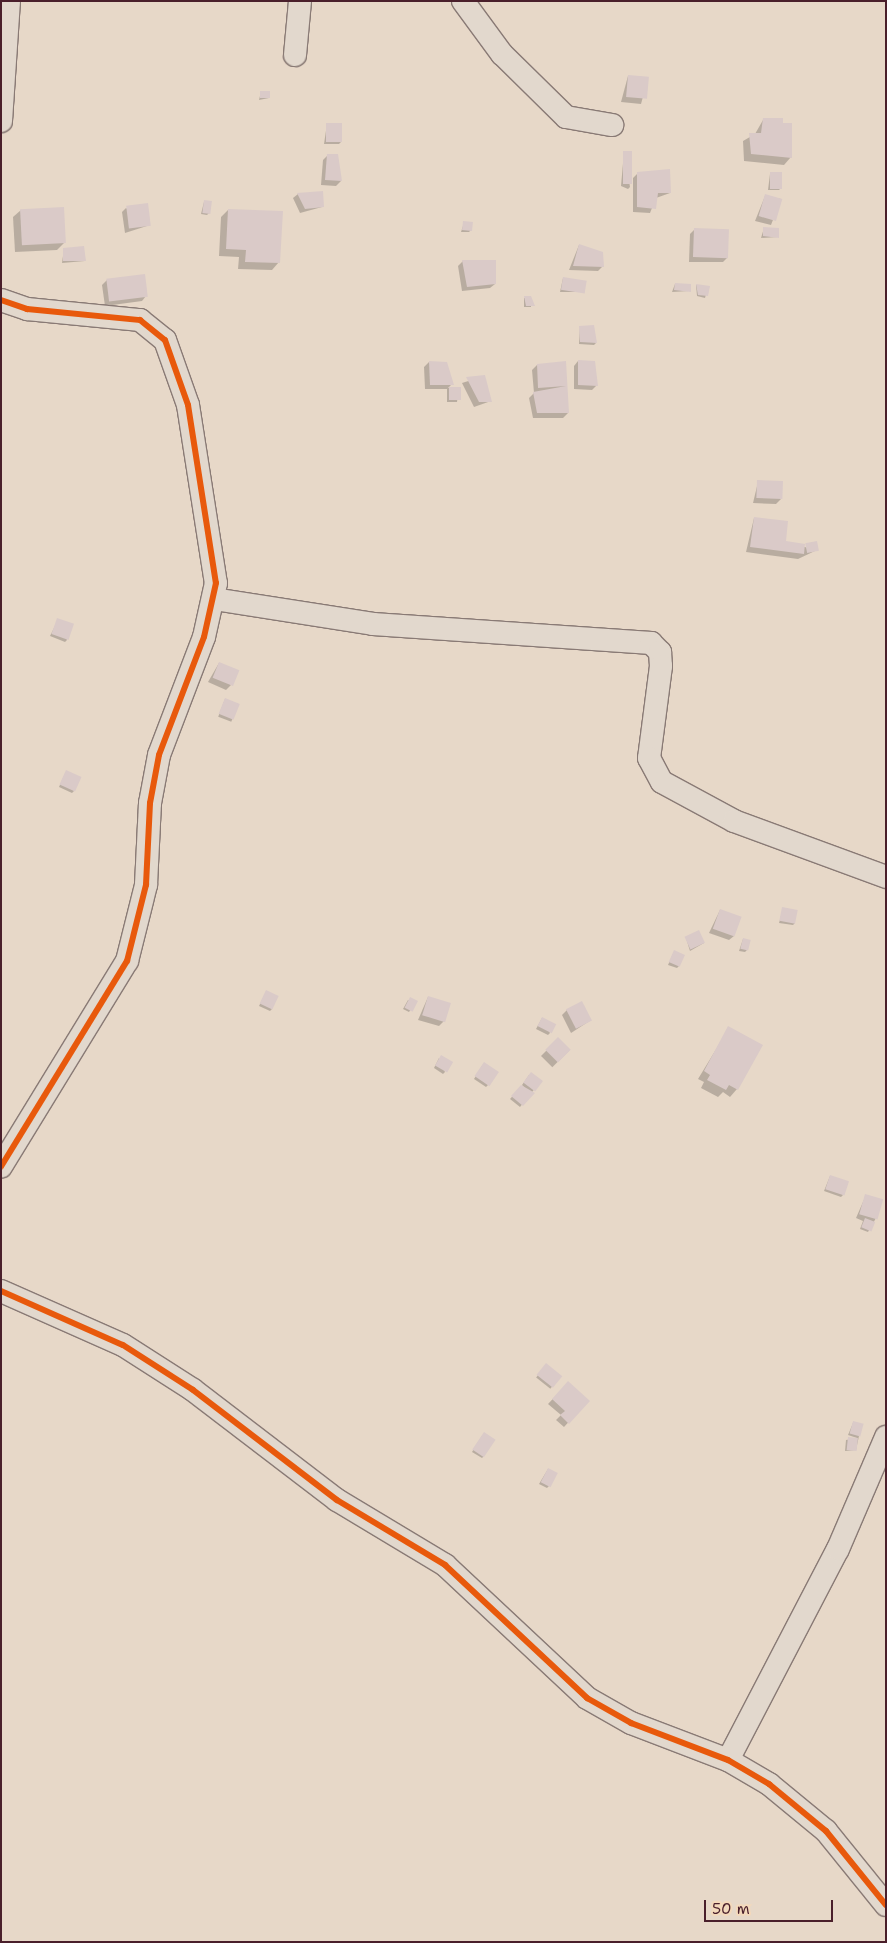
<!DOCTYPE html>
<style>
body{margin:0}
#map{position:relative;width:887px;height:1943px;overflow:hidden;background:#e7d8c8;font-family:"Shantell Sans",sans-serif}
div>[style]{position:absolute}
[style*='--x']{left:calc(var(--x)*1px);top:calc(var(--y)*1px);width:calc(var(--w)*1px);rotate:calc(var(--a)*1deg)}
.shadow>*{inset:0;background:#0003;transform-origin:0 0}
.building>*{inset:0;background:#dacac8;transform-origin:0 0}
.roads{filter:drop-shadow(1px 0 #897a75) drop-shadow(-1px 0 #897a75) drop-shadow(0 1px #897a75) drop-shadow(0 -1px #897a75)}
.minor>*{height:22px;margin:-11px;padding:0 11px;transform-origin:11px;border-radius:11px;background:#e2d8cd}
.cycleway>*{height:6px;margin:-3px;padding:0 3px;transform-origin:3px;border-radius:3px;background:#e8590c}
span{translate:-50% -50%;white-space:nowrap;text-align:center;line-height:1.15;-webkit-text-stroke:4px #f4d9bb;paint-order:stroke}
.frame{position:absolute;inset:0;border:2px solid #4a1f2b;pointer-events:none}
.scale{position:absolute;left:704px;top:1900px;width:129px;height:22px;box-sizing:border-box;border:2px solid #4a1f2b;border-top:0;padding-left:6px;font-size:15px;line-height:18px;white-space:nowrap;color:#4a1f2b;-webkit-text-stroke:4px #f4d9bb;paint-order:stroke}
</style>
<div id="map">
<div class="shadow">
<i style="clip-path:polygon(628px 76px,648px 78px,641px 104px,621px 102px)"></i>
<i style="clip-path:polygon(261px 92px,269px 98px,259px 100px)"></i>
<i style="clip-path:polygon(763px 120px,791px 157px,784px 165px,744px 161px,743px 141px,755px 134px)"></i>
<i style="clip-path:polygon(327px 124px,341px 142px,339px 144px,324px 144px)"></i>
<i style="clip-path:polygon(624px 152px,630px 187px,628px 189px,621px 186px)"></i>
<i style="clip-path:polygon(327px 156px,337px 156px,341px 181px,336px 186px,321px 185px,323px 160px)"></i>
<i style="clip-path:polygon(638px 173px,670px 193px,656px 198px,650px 213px,633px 212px,633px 178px)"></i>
<i style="clip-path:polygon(770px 174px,781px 188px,779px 190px,768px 190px)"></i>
<i style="clip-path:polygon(298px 194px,322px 207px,300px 213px,293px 198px)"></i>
<i style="clip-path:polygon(765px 196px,781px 199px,771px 225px,755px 221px)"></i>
<i style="clip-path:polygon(204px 202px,209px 213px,207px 215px,201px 214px)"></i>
<i style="clip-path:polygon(126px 208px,150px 225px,125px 233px,122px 212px)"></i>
<i style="clip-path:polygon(21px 210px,64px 243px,57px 250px,15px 252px,13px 217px)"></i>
<i style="clip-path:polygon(228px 210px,279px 262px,272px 270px,238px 269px,239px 257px,219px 256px,221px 217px)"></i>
<i style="clip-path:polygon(464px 223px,471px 230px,469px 232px,461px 232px)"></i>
<i style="clip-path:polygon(764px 228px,778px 237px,761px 238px)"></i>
<i style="clip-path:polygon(695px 229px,728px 257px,723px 262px,689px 262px,690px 234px)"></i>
<i style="clip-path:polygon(579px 245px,603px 266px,598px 271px,569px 270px)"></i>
<i style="clip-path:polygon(64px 249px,85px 261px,62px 263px)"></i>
<i style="clip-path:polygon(463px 261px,495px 284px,490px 288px,462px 291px,458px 266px)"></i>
<i style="clip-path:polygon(563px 278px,584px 292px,560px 292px)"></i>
<i style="clip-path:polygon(107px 280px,146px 296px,142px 301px,105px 306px,102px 285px)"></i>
<i style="clip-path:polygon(675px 284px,689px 291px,672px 292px)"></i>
<i style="clip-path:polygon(696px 285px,708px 287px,705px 298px,697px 296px)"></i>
<i style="left:524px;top:298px;width:7px;height:9px"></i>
<i style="clip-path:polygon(580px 327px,596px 343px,594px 345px,579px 344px)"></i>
<i style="clip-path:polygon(578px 361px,597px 385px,592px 390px,574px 389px,574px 366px)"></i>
<i style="clip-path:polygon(429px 362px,452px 384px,448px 388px,459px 388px,457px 402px,447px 402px,447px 389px,425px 389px,424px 367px)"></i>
<i style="clip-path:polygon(565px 363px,568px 413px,563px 418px,533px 418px,529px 398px,534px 393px,532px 370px,537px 365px)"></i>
<i style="clip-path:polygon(484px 376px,491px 401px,474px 407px,462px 383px)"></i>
<i style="clip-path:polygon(758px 482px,781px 499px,776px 504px,753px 503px)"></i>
<i style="clip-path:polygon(754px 518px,784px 542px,817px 550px,798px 559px,746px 552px)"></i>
<i style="clip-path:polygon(58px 620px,67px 640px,65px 642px,50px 636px)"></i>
<i style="clip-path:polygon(219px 663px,231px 685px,226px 690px,208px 682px)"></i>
<i style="left:225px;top:699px;width:14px;height:19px;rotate:21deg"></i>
<i style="clip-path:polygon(65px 774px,74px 791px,72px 793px,59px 787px)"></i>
<i style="clip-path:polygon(783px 909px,795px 923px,793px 925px,779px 923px)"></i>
<i style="clip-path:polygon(720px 910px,734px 936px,729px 940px,709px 933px)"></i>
<i style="clip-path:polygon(686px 938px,704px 943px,690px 951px)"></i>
<i style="clip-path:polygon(743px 939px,747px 950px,745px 952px,739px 951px)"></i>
<i style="clip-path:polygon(674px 952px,679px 966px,677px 968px,668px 965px)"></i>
<i style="clip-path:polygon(266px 992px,272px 1009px,270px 1011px,259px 1006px)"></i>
<i style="clip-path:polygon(428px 997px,444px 1021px,439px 1026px,418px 1020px)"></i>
<i style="clip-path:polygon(408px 1000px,416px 1002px,409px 1012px,403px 1009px)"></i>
<i style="clip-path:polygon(567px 1010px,591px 1020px,571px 1033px,562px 1015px)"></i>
<i style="clip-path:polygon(542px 1018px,550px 1033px,548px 1035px,536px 1029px)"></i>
<i style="clip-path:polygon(729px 1028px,737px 1089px,730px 1097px,723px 1092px,718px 1097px,701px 1088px,704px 1082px,698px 1079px)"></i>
<i style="left:558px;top:1039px;width:16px;height:24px;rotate:45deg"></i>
<i style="clip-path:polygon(439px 1058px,445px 1072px,443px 1074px,434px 1068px)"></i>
<i style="clip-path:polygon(482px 1066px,488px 1085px,486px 1087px,474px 1079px)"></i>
<i style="clip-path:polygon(529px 1075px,541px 1081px,520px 1107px,510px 1099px,521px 1087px,528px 1091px,522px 1085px)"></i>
<i style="clip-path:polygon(830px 1176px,843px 1195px,841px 1197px,824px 1191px)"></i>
<i style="clip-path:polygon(866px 1195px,876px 1218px,868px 1232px,860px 1229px,863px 1221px,856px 1218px)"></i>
<i style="left:546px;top:1365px;width:18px;height:16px;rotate:38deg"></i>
<i style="clip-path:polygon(568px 1383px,588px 1401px,564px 1427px,556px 1420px,561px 1415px,548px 1404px)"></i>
<i style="clip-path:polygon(853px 1423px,859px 1436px,856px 1450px,845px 1451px,846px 1440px,857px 1438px,848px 1435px)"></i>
<i style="clip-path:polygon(482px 1436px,484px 1456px,482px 1458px,472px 1452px)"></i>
<i style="clip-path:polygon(548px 1469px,549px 1486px,547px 1488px,539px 1484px)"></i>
</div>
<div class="building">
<i style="left:628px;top:75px;width:21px;height:22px;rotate:5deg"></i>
<i style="left:260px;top:91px;width:10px;height:7px"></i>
<i style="clip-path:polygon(763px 118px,783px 118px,783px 123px,792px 123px,792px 158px,751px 154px,749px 133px,761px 133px)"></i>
<i style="left:326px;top:123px;width:16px;height:19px"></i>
<i style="left:623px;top:151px;width:9px;height:33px"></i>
<i style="clip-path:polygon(327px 154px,338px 154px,342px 181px,325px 180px)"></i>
<i style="clip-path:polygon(670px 169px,671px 193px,658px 193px,656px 209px,637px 207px,637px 172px)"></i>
<i style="left:782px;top:172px;width:17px;height:12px;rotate:90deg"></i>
<i style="clip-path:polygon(323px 191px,324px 207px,305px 209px,297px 193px)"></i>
<i style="left:765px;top:194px;width:18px;height:23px;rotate:16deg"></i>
<i style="left:204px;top:200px;width:8px;height:13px;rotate:7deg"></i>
<i style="left:148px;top:203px;width:23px;height:22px;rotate:83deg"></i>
<i style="left:64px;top:207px;width:36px;height:44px;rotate:87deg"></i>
<i style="clip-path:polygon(228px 209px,283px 211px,280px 263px,245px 262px,246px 250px,226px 249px)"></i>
<i style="left:463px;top:221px;width:10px;height:9px;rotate:6deg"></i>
<i style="clip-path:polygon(763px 227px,779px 228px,779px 238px,763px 236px)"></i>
<i style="left:694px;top:228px;width:35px;height:29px;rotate:2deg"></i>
<i style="clip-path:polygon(579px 244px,603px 252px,604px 267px,573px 266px)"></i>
<i style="clip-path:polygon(84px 246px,86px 261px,63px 261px,63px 248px)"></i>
<i style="clip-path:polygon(462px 260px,496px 260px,496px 284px,467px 287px)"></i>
<i style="left:145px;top:274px;width:23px;height:39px;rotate:83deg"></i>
<i style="left:563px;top:277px;width:24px;height:13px;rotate:9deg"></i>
<i style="clip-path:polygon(675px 283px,691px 284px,691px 292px,674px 290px)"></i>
<i style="clip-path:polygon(696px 284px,710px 286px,708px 296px,698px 295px)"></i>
<i style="clip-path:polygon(524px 296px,531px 296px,535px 306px,526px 306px)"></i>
<i style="clip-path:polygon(594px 325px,597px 343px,580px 342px,579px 326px)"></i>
<i style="clip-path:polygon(578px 360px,595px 361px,598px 386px,578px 385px)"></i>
<i style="clip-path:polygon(429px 361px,447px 362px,454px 385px,430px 385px)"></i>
<i style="clip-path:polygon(566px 361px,569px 413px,537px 413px,533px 392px,566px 386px,538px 388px,537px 364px)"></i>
<i style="clip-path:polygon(485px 375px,492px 402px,479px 402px,466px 377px)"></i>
<i style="left:449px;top:387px;width:12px;height:13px"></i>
<i style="left:757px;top:480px;width:26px;height:18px;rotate:2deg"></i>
<i style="clip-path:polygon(754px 517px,788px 521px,786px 541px,805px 544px,804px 554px,750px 547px)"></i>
<i style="left:817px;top:541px;width:10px;height:12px;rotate:79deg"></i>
<i style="left:57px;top:618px;width:18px;height:17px;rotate:19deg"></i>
<i style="left:219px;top:662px;width:22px;height:17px;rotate:22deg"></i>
<i style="left:225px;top:698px;width:16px;height:17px;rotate:22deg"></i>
<i style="left:66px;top:770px;width:17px;height:16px;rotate:24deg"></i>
<i style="left:782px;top:907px;width:16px;height:14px;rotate:11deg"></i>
<i style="left:720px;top:909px;width:23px;height:21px;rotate:20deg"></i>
<i style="left:699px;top:930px;width:14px;height:16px;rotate:65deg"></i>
<i style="left:743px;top:938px;width:8px;height:11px;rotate:14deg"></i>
<i style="left:674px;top:950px;width:12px;height:13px;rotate:24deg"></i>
<i style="left:266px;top:990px;width:14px;height:15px;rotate:25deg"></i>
<i style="left:428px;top:996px;width:24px;height:20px;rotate:17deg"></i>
<i style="left:410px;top:997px;width:9px;height:12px;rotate:27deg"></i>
<i style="left:582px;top:1001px;width:22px;height:18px;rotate:63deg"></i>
<i style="left:542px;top:1017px;width:16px;height:10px;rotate:27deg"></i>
<i style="clip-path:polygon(728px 1026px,763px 1045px,738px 1090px,729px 1085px,726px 1090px,707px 1080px,710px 1075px,704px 1071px)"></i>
<i style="left:558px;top:1037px;width:18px;height:18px;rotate:45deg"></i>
<i style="left:441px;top:1055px;width:14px;height:12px;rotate:30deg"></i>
<i style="left:484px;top:1062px;width:18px;height:17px;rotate:34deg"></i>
<i style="left:531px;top:1072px;width:15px;height:13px;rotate:37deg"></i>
<i style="clip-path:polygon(521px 1085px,535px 1093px,523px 1106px,511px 1096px)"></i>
<i style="left:830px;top:1175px;width:20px;height:15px;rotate:18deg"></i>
<i style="left:865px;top:1194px;width:19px;height:21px;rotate:16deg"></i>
<i style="left:865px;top:1218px;width:11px;height:10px;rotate:22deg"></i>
<i style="left:546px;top:1363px;width:21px;height:15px;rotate:39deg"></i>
<i style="clip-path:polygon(568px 1381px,590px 1401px,569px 1424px,560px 1415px,565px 1411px,552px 1399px)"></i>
<i style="left:853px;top:1421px;width:11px;height:13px;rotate:15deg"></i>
<i style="left:484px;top:1432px;width:14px;height:21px;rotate:34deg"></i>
<i style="left:848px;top:1437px;width:10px;height:13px;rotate:6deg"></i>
<i style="left:548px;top:1468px;width:11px;height:16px;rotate:27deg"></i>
</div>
<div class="roads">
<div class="minor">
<i style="--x:463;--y:1;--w:66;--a:53.7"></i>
<i style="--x:502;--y:54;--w:90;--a:44.5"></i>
<i style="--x:566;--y:117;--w:47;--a:9.9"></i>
<i style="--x:295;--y:55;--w:54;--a:-84.7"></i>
<i style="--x:1;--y:121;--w:120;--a:-86.2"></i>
<i style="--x:1;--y:300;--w:28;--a:19"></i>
<i style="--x:27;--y:309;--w:114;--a:5.6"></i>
<i style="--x:140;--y:320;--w:32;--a:39"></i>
<i style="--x:165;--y:340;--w:69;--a:70.5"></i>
<i style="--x:188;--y:405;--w:180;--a:81.1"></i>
<i style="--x:216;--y:583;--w:55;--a:102.5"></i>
<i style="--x:204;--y:637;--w:126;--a:110.9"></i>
<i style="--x:159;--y:755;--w:49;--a:100.6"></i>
<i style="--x:150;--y:803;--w:82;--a:92.8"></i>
<i style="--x:146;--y:885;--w:78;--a:104"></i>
<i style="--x:127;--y:961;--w:241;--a:121.5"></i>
<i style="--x:214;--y:599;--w:161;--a:8.9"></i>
<i style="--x:373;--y:624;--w:279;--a:3.9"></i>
<i style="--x:651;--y:643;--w:13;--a:45"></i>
<i style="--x:660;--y:652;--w:14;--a:86"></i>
<i style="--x:661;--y:666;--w:93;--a:97.4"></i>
<i style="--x:649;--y:758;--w:27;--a:62"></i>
<i style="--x:662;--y:782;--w:82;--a:28.4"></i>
<i style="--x:734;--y:821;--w:162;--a:20.2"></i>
<i style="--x:1;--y:1291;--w:133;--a:23.9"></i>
<i style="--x:123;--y:1345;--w:83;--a:32.7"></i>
<i style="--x:193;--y:1390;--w:181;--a:37.4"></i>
<i style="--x:337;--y:1500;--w:126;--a:31"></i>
<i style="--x:445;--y:1565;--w:195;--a:43.1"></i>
<i style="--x:587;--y:1698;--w:51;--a:29.6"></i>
<i style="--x:631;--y:1723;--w:104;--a:20.9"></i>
<i style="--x:728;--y:1760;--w:48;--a:30.3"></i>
<i style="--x:769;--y:1784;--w:74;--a:39.5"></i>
<i style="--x:826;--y:1831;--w:95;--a:51"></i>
<i style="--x:728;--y:1760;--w:238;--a:-62.5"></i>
<i style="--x:838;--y:1549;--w:122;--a:-66.8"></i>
</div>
</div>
<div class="cycleway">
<i style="--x:1;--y:300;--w:28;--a:19"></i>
<i style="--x:27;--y:309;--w:114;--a:5.6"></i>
<i style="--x:140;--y:320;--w:32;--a:39"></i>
<i style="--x:165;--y:340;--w:69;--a:70.5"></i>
<i style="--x:188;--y:405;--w:180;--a:81.1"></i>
<i style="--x:216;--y:583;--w:55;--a:102.5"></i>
<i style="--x:204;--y:637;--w:126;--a:110.9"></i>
<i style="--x:159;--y:755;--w:49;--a:100.6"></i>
<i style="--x:150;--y:803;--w:82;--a:92.8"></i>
<i style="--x:146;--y:885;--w:78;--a:104"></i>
<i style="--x:127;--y:961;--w:241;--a:121.5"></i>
<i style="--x:1;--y:1291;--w:133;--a:23.9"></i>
<i style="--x:123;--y:1345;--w:83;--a:32.7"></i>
<i style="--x:193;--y:1390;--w:181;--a:37.4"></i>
<i style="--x:337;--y:1500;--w:126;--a:31"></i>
<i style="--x:445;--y:1565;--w:195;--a:43.1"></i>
<i style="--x:587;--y:1698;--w:51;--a:29.6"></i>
<i style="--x:631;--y:1723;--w:104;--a:20.9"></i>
<i style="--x:728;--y:1760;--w:48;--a:30.3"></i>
<i style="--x:769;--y:1784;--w:74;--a:39.5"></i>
<i style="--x:826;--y:1831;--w:95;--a:51"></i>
</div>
<div class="frame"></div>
<div class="scale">50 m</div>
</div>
